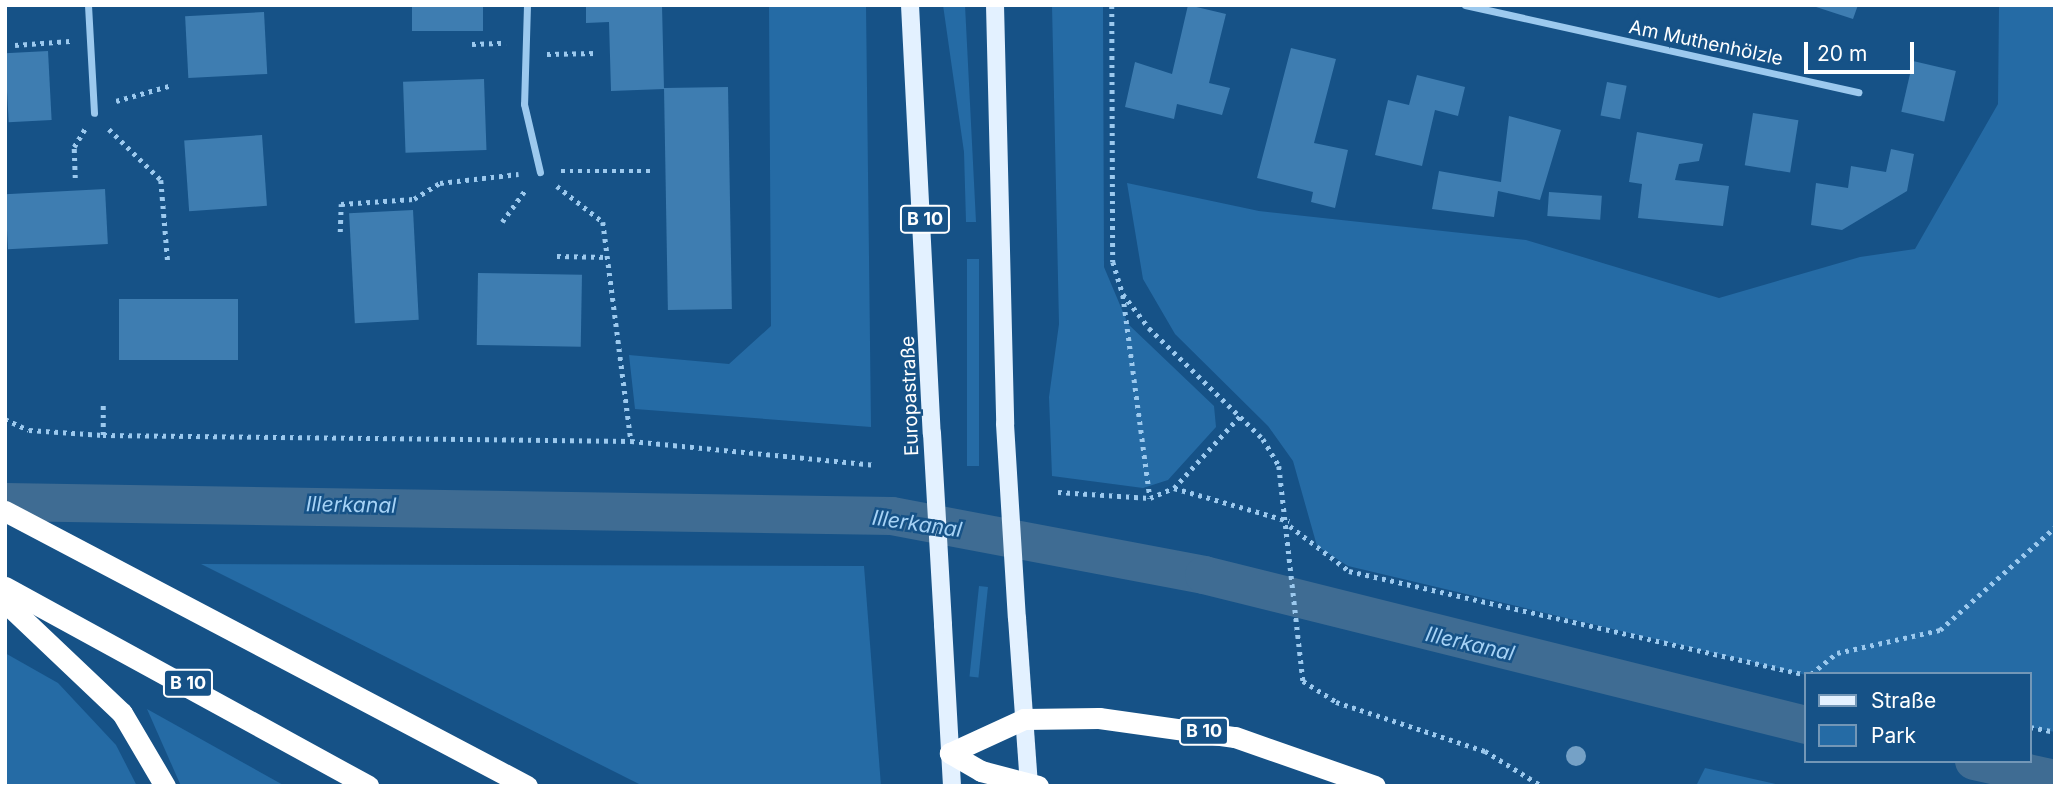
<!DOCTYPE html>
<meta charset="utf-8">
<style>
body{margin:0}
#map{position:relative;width:2060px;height:791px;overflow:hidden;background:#165287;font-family:Inter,sans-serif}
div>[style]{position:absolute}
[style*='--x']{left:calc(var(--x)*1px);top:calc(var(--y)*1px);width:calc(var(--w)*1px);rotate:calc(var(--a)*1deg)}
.green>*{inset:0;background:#256ba5;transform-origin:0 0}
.canal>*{height:38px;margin:-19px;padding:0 19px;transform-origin:19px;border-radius:19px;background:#3f6c93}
.building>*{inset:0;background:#3e7db1;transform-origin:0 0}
.path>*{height:4.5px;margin-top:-2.25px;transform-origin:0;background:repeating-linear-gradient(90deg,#9cc9ee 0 3.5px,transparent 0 8.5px)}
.street>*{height:7px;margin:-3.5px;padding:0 3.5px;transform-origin:3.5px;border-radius:3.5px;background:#9cc9ee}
.primary>*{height:18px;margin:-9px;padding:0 9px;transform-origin:9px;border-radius:9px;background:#e3f1ff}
.highway>*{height:21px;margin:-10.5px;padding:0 10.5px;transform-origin:10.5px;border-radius:10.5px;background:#fff}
.primary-bridge>*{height:18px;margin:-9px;padding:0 9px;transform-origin:9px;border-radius:9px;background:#e3f1ff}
.trees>*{width:20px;height:20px;margin:-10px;border-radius:50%;background:#75a1c6}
span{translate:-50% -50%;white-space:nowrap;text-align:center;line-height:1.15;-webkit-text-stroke:5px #165287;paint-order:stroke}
.shield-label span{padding:2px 5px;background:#165287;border:2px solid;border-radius:5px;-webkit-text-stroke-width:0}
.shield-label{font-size:18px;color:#fff;font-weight:700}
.street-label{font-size:19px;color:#fff}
.water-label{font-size:21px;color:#a7d3f6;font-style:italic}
.frame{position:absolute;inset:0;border:7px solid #fff;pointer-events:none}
.legend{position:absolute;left:1804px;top:672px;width:228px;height:91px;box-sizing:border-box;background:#165287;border:2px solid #7397b7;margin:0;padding:9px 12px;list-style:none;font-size:21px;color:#fff}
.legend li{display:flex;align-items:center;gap:14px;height:35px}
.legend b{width:35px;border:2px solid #7397b7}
.scale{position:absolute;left:1804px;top:42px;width:110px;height:32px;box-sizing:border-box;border:4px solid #fff;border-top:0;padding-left:9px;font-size:21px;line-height:24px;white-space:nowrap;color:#fff;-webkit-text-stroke:5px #165287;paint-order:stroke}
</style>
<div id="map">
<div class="green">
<i style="clip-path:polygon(769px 5px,866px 5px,871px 427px,635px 409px,629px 355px,729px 364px,771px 326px)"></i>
<i style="clip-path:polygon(943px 5px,965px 5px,976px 222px,966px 222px,964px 152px)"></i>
<i style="clip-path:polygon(1052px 5px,1103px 5px,1104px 267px,1128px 324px,1214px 406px,1216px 427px,1168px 480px,1143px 488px,1052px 476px,1049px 397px,1059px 324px)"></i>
<i style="clip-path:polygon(1999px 5px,2055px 5px,2055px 732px,2030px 727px,2030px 674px,1806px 675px,1348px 566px,1317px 546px,1293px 461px,1268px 426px,1175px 334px,1143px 279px,1127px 183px,1259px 211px,1526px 240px,1719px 298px,1860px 257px,1915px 249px,1998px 104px)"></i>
<i style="left:967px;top:259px;width:12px;height:207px"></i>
<i style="clip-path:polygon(201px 564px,864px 566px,881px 786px,643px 786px)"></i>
<i style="left:979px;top:586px;width:9px;height:91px;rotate:6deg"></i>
<i style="clip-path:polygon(5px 653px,58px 683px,116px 745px,137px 786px,5px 786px)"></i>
<i style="clip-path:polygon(147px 709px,285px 786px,181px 786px)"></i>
<i style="clip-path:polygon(1705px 768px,1784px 786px,1696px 786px)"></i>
</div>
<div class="canal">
<i style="--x:5;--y:502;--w:887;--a:0.9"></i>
<i style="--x:892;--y:516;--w:318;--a:10.7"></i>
<i style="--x:1204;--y:575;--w:620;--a:13.99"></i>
<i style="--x:1974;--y:761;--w:83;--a:12.5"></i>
</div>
<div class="building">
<i style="left:412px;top:5px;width:71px;height:26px"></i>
<i style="clip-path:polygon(586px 5px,662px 5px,664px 89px,611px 91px,609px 22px,586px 23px)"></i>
<i style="clip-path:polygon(1188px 5px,1226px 14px,1209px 83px,1230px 88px,1222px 115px,1177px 104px,1174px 119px,1125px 107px,1135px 62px,1172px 74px)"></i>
<i style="clip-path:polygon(1810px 5px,1858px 5px,1853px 19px)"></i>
<i style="left:264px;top:12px;width:62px;height:79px;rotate:87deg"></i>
<i style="clip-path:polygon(1291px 48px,1336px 59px,1314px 143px,1348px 150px,1335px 208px,1311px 202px,1313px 192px,1257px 178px)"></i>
<i style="left:48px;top:51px;width:69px;height:43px;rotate:87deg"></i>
<i style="left:1913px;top:61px;width:44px;height:52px;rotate:13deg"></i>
<i style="clip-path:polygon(1417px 75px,1465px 87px,1458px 116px,1435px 110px,1422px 166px,1375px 155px,1388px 100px,1409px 105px)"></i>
<i style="left:484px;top:79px;width:71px;height:81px;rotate:88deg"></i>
<i style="left:1607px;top:82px;width:20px;height:34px;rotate:11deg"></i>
<i style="left:728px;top:87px;width:222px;height:64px;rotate:89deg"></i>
<i style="left:1753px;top:113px;width:46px;height:53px;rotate:9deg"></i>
<i style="clip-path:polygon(1509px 116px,1561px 130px,1540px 200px,1498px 191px,1494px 217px,1432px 209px,1439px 171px,1501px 182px)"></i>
<i style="clip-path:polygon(1637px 132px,1703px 144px,1699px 161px,1679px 164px,1675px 180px,1729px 186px,1723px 226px,1638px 218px,1642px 184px,1629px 182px)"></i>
<i style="left:262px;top:135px;width:71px;height:78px;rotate:86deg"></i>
<i style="clip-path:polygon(1891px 149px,1914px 154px,1907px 191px,1842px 230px,1811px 225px,1816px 183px,1848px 188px,1851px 166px,1886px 172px)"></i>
<i style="left:105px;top:189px;width:55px;height:100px;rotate:87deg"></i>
<i style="left:1549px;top:192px;width:53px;height:24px;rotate:4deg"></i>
<i style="left:413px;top:210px;width:110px;height:64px;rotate:87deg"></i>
<i style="left:478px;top:273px;width:104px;height:72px;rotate:1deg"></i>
<i style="left:119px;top:299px;width:119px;height:61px"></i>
</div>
<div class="path">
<i style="--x:1112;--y:5;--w:257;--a:89.8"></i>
<i style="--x:1113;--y:262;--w:34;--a:73"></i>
<i style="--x:1123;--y:294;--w:43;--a:52.6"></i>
<i style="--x:1149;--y:328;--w:159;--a:44.2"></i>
<i style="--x:1263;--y:439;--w:31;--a:59"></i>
<i style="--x:1279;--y:466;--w:216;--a:83.6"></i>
<i style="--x:1303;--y:681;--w:39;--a:32"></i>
<i style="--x:1336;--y:702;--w:157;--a:18.2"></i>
<i style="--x:1485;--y:751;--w:67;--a:31.6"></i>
<i style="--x:472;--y:44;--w:34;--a:-2"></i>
<i style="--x:15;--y:45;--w:55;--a:-4.2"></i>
<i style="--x:547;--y:54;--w:49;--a:-1.2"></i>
<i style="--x:116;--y:101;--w:58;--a:-15.9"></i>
<i style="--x:109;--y:129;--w:73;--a:44.4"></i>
<i style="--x:161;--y:180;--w:84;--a:85.2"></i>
<i style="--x:561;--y:171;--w:90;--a:0"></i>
<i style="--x:75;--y:178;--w:31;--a:-92"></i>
<i style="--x:74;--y:147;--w:21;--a:-59"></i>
<i style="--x:557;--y:186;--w:58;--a:38"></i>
<i style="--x:603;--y:222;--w:221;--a:82.7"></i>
<i style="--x:502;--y:222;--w:41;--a:-54"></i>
<i style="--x:340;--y:232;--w:28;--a:-88"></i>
<i style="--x:341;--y:204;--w:73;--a:-3.9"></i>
<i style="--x:414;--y:199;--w:31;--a:-32"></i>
<i style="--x:440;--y:183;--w:79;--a:-6.6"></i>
<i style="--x:557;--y:256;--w:51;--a:1.1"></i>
<i style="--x:1123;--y:295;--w:205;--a:82.4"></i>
<i style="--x:5;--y:419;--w:26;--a:25"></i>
<i style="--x:29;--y:430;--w:74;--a:3.9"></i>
<i style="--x:103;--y:435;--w:528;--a:0.65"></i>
<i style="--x:631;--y:441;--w:246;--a:5.6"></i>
<i style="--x:103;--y:435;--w:32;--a:-90"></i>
<i style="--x:1174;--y:488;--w:120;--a:16"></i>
<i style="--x:1058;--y:492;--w:92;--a:3.7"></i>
<i style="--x:1150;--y:498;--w:26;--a:-23"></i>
<i style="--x:1174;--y:488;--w:98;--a:-47.5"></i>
<i style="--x:1290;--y:526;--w:74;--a:37.3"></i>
<i style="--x:1349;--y:571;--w:469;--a:12.8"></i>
<i style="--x:1811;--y:674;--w:33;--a:-39"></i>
<i style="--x:1837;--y:653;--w:106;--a:-12.6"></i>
<i style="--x:1940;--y:630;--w:154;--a:-41.8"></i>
<i style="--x:2030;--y:727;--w:25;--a:11"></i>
</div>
<div class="street">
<i style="--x:88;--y:5;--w:108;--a:86.8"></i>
<i style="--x:527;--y:5;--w:99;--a:91.7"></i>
<i style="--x:524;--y:104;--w:70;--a:76.8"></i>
<i style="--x:1465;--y:5;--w:403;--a:12.5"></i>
</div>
<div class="primary">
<i style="--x:910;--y:5;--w:429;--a:87.1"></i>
<i style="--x:995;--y:5;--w:419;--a:88.6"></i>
<i style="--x:1017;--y:618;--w:168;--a:85.9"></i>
<i style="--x:943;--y:625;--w:161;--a:86.8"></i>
</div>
<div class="highway">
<i style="--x:5;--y:511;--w:590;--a:27.78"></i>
<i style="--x:5;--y:587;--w:414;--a:28.7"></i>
<i style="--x:5;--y:602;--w:161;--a:43.5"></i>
<i style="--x:122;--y:713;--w:85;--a:59.5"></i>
<i style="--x:1038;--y:786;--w:59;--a:-165.3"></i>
<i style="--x:981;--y:771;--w:36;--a:-150"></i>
<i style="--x:950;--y:753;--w:81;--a:-24.7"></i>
<i style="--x:1024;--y:719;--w:75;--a:-0.8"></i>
<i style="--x:1099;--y:718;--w:137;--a:8"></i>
<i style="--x:1235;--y:737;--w:148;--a:19.3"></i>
</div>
<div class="primary-bridge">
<i style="--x:1005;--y:424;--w:194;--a:86.5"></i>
<i style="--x:932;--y:433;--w:192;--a:86.7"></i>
</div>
<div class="trees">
<i style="left:1576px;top:756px"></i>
</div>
<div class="shield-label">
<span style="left:925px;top:219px">B 10</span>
<span style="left:188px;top:683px">B 10</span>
<span style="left:1204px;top:731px">B 10</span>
</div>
<div class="street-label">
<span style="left:1706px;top:43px;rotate:12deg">Am Muthenhölzle</span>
<span style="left:910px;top:396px;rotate:-92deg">Europastraße</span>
</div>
<div class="water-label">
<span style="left:351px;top:505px;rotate:1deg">Illerkanal</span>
<span style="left:917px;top:524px;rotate:8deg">Illerkanal</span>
<span style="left:1470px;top:644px;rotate:13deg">Illerkanal</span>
</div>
<div class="frame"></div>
<ul class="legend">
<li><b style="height:9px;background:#e3f1ff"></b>Straße</li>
<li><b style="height:19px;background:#256ba5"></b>Park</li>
</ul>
<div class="scale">20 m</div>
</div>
